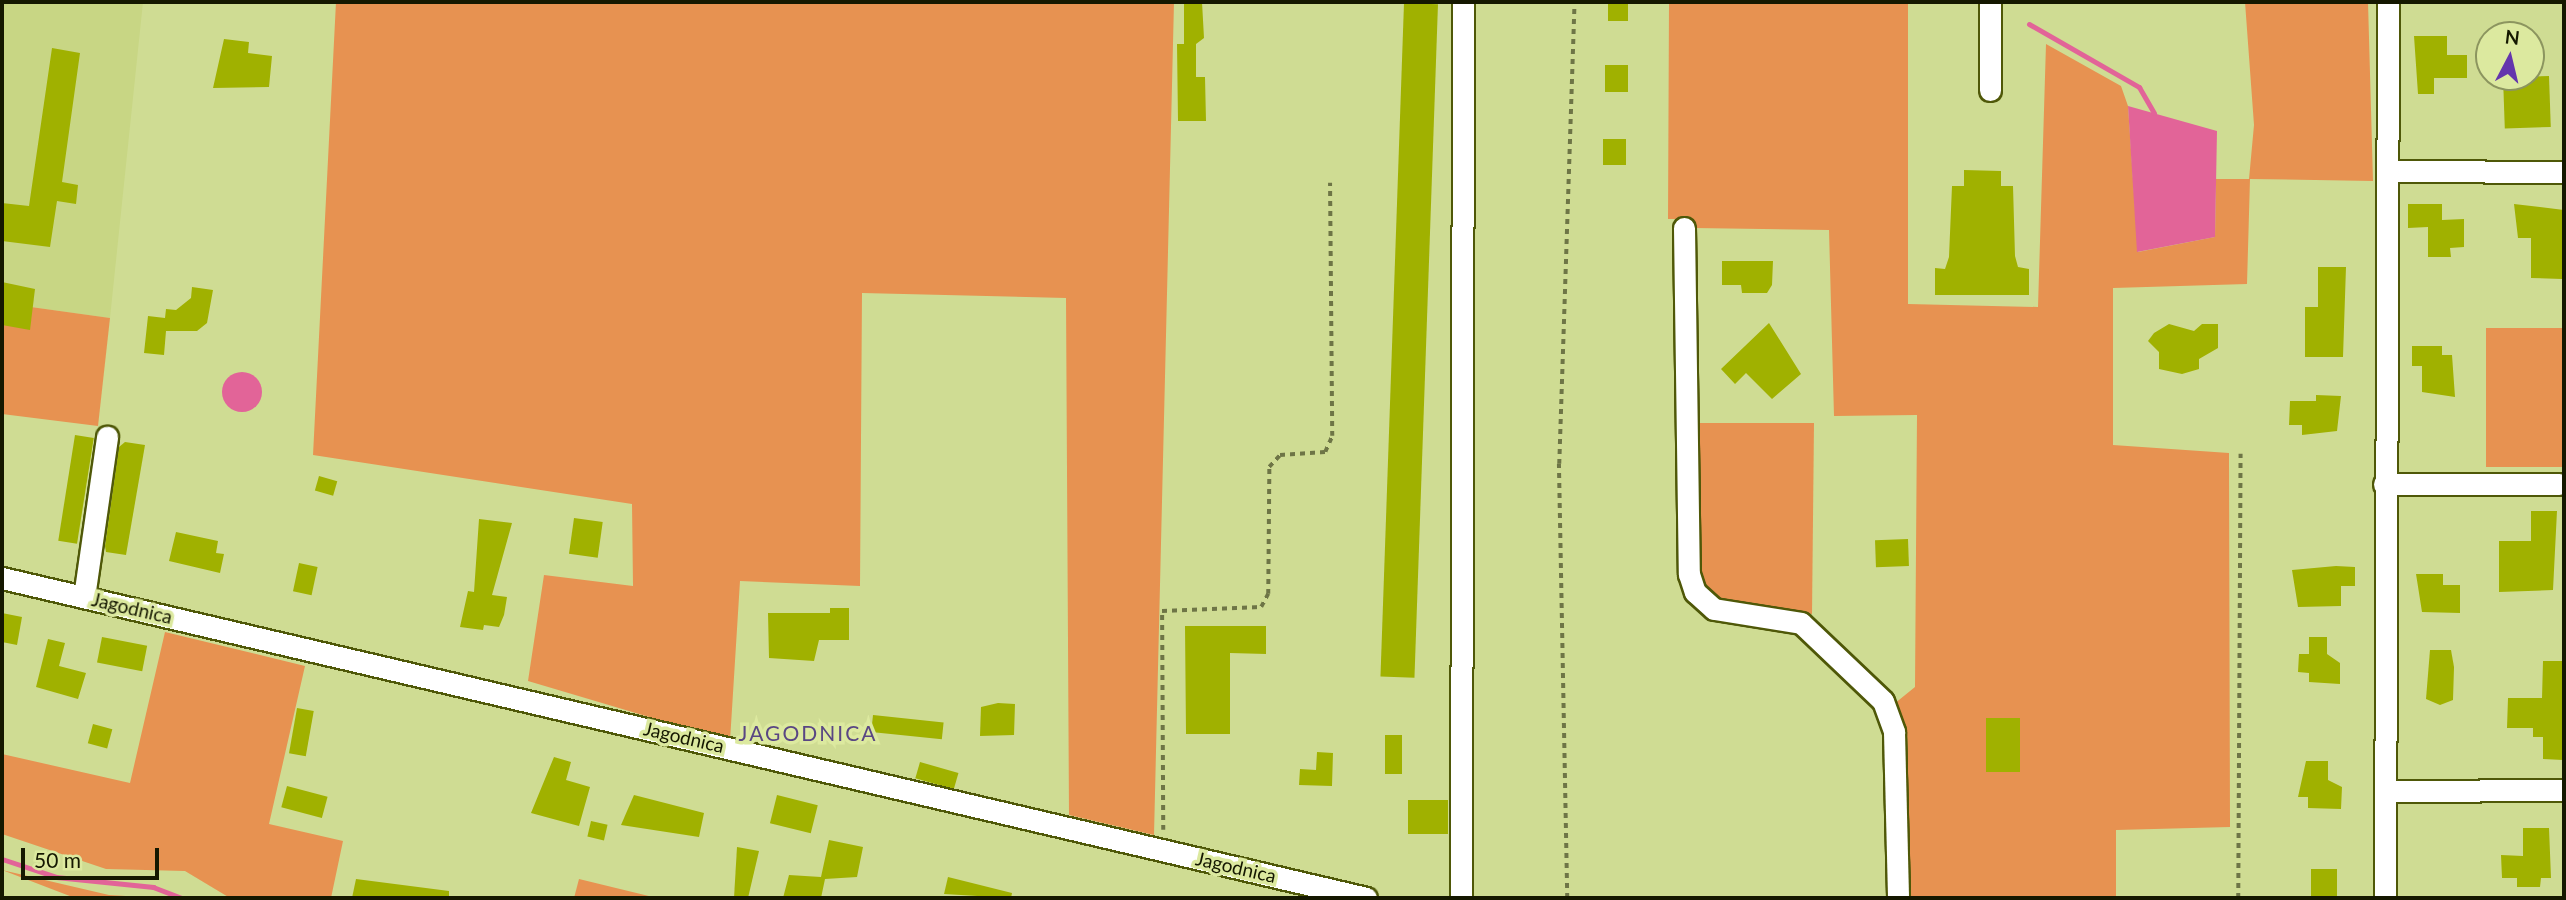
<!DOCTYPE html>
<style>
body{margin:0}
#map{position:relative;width:2566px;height:900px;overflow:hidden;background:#cfdc93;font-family:Lato,sans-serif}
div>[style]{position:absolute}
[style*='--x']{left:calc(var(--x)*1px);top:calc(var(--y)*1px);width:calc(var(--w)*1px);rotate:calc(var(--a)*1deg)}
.built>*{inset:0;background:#c8d684}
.green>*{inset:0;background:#e79251;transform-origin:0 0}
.water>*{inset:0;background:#e26498}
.round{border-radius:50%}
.stream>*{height:5px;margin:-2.5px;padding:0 2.5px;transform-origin:2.5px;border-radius:2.5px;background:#e26498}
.building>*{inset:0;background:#a0b100;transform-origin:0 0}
.path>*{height:3.5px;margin-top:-1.75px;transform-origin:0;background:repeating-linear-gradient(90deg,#6e7546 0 5px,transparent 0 10px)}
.roads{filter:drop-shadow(2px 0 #4f5808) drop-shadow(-2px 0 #4f5808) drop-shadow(0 2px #4f5808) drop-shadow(0 -2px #4f5808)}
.minor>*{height:21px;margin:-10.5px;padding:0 10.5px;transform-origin:10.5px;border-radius:10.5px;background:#fff}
span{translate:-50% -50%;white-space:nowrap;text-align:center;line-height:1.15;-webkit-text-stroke:7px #dce99f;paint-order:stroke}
.street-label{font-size:19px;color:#151800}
.neighbourhood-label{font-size:21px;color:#594683;letter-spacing:2px}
.frame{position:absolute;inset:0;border:4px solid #151800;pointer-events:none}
.north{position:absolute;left:2475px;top:21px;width:70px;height:70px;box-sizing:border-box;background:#dce99f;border:2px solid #8c955f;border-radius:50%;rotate:7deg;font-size:19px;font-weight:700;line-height:28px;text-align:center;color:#151800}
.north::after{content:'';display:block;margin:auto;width:24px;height:32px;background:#6435ad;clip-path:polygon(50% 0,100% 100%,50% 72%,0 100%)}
.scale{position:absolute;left:21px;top:848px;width:138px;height:32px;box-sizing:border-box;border:4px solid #151800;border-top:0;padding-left:9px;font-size:21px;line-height:24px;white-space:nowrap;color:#151800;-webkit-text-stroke:5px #dce99f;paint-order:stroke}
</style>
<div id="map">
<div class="built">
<i style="clip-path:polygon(2px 2px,143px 2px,110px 318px,2px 303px)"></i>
</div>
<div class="green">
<i style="clip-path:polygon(336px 2px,1174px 2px,1154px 835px,1069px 815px,1066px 298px,862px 293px,860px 586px,740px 581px,730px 741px,528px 681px,544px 575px,633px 586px,632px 504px,313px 455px)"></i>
<i style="clip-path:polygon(1669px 2px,1908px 2px,1908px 304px,2038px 307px,2046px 44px,2121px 86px,2128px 106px,2138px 252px,2215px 237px,2216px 179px,2249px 179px,2254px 125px,2245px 2px,2368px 2px,2373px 181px,2250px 179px,2247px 284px,2113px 288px,2113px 445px,2229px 453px,2230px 827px,2116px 830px,2116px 898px,1910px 898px,1907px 729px,1894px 704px,1915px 687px,1917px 415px,1834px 416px,1829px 230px,1694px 228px,1693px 219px,1668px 219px)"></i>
<i style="clip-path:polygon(2px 303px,110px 318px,98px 426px,2px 414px)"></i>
<i style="left:2564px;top:328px;width:139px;height:78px;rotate:90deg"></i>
<i style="clip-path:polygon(1695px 423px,1814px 423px,1812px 614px,1720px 602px,1704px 585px,1696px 562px)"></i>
<i style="clip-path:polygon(165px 632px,305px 666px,269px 824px,343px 841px,331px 898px,230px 898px,185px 871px,106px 869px,2px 834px,2px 754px,130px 783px)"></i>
<i style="clip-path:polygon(2px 870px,109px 895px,160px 898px,75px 898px)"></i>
<i style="clip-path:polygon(579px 879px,657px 898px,574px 898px)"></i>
</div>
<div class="water">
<i style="clip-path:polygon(2128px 106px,2217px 131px,2215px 237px,2137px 252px)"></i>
<i class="round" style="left:222px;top:372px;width:40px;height:40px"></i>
</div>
<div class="stream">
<i style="--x:2029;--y:24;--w:127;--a:29.8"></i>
<i style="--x:2139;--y:87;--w:30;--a:60"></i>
<i style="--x:2;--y:859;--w:57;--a:18.4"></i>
<i style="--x:56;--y:877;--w:98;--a:5.9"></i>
<i style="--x:153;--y:887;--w:30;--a:21"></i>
</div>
<div class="building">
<i style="clip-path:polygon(1184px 2px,1202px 2px,1204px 38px,1196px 44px,1196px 77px,1205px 77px,1206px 121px,1178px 121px,1177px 44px,1184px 44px)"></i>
<i style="left:1608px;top:2px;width:20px;height:19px"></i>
<i style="left:1404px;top:3px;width:34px;height:674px;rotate:2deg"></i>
<i style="clip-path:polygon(2414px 36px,2447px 36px,2447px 55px,2467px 55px,2467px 78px,2434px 78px,2434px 94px,2418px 94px)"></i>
<i style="clip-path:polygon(224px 39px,249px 42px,248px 53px,272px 56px,269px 87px,213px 88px)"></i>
<i style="clip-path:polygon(52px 48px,80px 53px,62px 182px,78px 185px,76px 204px,57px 201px,50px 247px,2px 241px,2px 203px,29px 206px)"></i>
<i style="left:1605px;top:65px;width:23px;height:27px"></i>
<i style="left:2549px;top:76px;width:51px;height:46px;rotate:88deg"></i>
<i style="left:1603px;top:139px;width:23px;height:26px"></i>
<i style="clip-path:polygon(1964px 170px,2001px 171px,2001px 186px,2013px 186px,2015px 256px,2018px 267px,2029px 269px,2029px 295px,1935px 295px,1935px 268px,1945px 269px,1949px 257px,1952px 186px,1964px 186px)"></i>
<i style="clip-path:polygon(2408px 204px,2442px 204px,2442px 220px,2464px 219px,2464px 247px,2450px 248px,2451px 257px,2428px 257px,2428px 227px,2408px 228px)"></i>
<i style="clip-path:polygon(2514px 204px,2564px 210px,2562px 279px,2531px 278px,2531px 238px,2518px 238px)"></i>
<i style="clip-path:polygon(1722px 261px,1773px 261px,1772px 285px,1767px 293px,1742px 293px,1741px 285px,1722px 285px)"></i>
<i style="clip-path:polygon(2318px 267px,2346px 267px,2343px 357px,2305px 357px,2305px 307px,2318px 307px)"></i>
<i style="clip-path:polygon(2px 282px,35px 289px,30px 330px,2px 325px)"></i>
<i style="clip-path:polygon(192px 287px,213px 290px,207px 323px,197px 331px,166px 331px,164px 355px,144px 353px,148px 316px,165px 318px,166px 309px,176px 310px,191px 298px)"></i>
<i style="clip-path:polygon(1769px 323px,1801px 374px,1772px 399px,1746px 373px,1735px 384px,1721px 369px)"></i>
<i style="clip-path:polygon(2202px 324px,2218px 324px,2218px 348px,2199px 359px,2199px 369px,2182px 374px,2159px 369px,2159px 352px,2148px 341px,2154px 333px,2169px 324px,2194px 331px)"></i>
<i style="clip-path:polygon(2412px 346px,2442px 346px,2442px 355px,2452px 355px,2455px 397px,2422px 392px,2422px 366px,2412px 366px)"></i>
<i style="clip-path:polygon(2316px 395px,2341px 396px,2337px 431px,2302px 435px,2302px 425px,2289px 425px,2290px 401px,2316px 401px)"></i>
<i style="left:75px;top:435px;width:19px;height:107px;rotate:9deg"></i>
<i style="clip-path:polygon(125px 442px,145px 445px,126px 555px,106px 552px,105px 546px,119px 447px)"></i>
<i style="left:319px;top:476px;width:19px;height:15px;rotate:16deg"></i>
<i style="clip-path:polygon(2531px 511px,2557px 511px,2553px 590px,2499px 592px,2499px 541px,2531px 541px)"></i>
<i style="left:574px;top:518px;width:29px;height:36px;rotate:8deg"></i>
<i style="clip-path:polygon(479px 519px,512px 523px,492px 595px,507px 597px,504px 615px,499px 627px,484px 625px,483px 630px,460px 627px,468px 591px,474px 592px)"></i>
<i style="clip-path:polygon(176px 532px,218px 541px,216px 553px,224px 554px,220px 573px,169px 561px)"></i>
<i style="left:1908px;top:539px;width:27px;height:33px;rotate:88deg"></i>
<i style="left:299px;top:563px;width:19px;height:29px;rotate:12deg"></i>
<i style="clip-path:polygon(2336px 566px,2355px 567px,2355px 586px,2341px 586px,2341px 606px,2298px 607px,2292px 570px)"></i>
<i style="clip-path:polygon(2416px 574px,2443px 574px,2443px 585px,2460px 585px,2460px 613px,2422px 612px)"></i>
<i style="clip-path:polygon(830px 608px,849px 608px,849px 640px,819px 640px,814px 661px,769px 658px,768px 613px,830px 613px)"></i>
<i style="clip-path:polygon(2px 613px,22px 617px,17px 645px,2px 642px)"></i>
<i style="clip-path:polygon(1185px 626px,1266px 626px,1266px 654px,1230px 653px,1230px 734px,1186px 734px)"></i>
<i style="left:102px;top:637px;width:46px;height:26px;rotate:11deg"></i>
<i style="clip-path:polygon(2309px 637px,2327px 637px,2327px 654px,2340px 663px,2340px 684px,2309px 682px,2309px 673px,2298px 672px,2299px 654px,2309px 654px)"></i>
<i style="clip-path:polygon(48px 639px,65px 643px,59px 666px,86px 673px,78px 699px,36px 687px)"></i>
<i style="clip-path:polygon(2430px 650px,2451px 650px,2454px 667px,2453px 700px,2440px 705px,2426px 699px)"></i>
<i style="clip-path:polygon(2543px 661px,2564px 661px,2563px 760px,2543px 759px,2543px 737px,2533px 737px,2533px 728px,2507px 728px,2508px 698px,2542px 698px)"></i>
<i style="clip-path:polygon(998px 703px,1015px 704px,1014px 735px,980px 736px,981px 707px)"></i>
<i style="left:297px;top:708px;width:17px;height:46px;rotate:10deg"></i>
<i style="left:873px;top:715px;width:71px;height:17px;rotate:6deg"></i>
<i style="left:1986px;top:718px;width:34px;height:54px"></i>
<i style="left:93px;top:724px;width:20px;height:20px;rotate:15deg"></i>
<i style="left:1385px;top:735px;width:17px;height:39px"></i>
<i style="clip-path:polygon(1317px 752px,1333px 753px,1332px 786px,1299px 785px,1300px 769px,1316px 770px)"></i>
<i style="clip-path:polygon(554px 757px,571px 762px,566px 780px,590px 787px,579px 826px,531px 813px)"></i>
<i style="clip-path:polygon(2306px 761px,2328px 761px,2328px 780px,2342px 787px,2341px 809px,2308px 808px,2308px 797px,2298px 797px)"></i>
<i style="left:920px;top:762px;width:40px;height:17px;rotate:16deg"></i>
<i style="left:287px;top:786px;width:42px;height:22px;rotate:15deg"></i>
<i style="clip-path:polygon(634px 795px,704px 813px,699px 837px,621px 825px)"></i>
<i style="left:777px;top:795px;width:42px;height:29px;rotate:14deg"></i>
<i style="left:1408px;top:800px;width:40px;height:34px"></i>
<i style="left:591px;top:821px;width:17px;height:16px;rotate:13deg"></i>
<i style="clip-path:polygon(2523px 828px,2549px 828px,2551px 878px,2541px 878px,2540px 887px,2517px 887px,2517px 878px,2502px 878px,2501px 855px,2523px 856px)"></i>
<i style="clip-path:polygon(829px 840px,863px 847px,857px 877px,825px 879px,821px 898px,783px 898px,789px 875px,821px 877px)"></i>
<i style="clip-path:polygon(737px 847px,759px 851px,748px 898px,734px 898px)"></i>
<i style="left:2311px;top:869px;width:26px;height:29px"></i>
<i style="clip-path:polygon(948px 877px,1012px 893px,1011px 898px,944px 894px)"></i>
<i style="clip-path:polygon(356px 879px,449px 891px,449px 898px,352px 898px)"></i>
</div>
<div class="path">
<i style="--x:1163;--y:830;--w:219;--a:-90.3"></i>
<i style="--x:1162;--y:611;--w:99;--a:-2.3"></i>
<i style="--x:1261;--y:607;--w:15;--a:-62"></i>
<i style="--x:1268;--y:594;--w:127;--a:-89.5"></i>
<i style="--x:1269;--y:467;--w:16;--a:-47"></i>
<i style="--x:1280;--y:455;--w:45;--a:-3.8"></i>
<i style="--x:1325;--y:452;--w:17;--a:-66"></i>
<i style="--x:1332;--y:436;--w:253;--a:-90.5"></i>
<i style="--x:1567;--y:898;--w:434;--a:-91.1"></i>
<i style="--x:1559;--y:464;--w:462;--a:-88.1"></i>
<i style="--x:2238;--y:898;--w:444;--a:-89.7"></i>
</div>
<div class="roads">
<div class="minor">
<i style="--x:1990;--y:2;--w:88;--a:90"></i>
<i style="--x:2387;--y:171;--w:177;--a:0.3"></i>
<i style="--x:1684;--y:228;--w:346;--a:89.2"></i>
<i style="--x:1689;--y:574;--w:19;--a:72"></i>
<i style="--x:1695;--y:592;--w:25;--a:42"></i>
<i style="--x:1714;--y:609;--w:88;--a:9.1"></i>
<i style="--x:1801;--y:623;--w:113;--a:43.6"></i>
<i style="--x:1883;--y:701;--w:33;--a:70"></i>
<i style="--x:1894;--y:732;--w:166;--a:88.6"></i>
<i style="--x:2384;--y:484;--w:175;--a:0"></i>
<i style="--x:2;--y:578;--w:1401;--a:13.2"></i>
<i style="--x:84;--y:597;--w:162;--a:-81.8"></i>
<i style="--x:2385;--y:791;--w:179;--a:-0.3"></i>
<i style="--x:1461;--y:898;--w:896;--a:-89.87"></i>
<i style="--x:2385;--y:898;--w:896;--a:-89.81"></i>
</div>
</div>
<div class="street-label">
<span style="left:132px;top:608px;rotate:13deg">Jagodnica</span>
<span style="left:684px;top:737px;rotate:13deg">Jagodnica</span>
<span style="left:1236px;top:867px;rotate:13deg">Jagodnica</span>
</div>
<div class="neighbourhood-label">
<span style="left:808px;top:733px">JAGODNICA</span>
</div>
<div class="frame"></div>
<div class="north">N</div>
<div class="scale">50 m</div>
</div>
